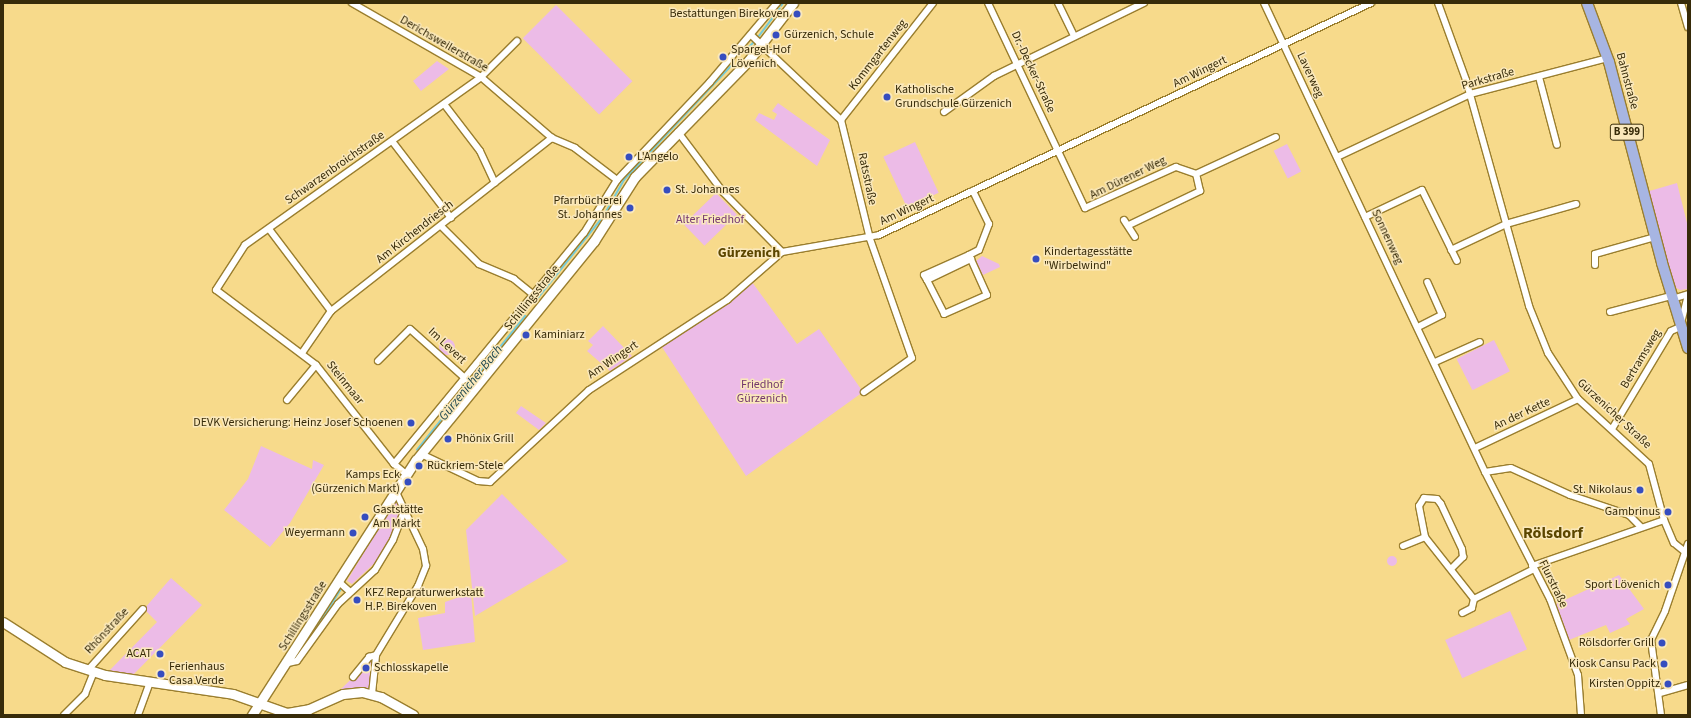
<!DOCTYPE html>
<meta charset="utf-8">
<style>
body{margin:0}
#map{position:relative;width:1691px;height:718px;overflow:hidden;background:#f7da8b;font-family:"Source Sans 3",sans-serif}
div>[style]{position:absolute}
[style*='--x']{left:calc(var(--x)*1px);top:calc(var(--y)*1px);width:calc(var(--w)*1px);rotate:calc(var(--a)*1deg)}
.green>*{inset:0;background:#ecbbe7;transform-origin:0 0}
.round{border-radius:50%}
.stream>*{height:1.5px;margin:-0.75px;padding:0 0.75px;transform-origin:0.75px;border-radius:0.75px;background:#75cbd9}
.roads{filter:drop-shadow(1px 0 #9a7e2e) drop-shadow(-1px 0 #9a7e2e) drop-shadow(0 1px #9a7e2e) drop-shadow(0 -1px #9a7e2e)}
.street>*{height:6px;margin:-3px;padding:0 3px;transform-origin:3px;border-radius:3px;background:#fff}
.secondary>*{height:9px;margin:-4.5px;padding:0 4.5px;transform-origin:4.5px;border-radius:4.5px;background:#fff}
.primary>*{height:10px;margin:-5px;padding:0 5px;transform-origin:5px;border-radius:5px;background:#a7b5e2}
.dots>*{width:11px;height:11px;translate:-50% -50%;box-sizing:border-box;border:2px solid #fae8bb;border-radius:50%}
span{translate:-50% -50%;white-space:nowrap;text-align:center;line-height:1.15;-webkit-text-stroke:3px #fae8bb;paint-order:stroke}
.shield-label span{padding:1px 3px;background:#fae8bb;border:1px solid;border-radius:3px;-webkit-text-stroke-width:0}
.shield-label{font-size:11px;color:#372b09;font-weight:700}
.poi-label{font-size:12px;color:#372b09}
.right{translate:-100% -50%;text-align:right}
.left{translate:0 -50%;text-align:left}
.street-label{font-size:12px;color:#372b09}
.park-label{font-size:12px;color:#73366f}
.water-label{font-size:13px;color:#21494f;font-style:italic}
.quarter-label{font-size:14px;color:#5b4600;font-weight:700}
.district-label{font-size:16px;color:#5b4600;font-weight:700}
.frame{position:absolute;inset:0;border:4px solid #372b09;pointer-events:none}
</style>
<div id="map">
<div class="green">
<i style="left:556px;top:5px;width:108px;height:47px;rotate:45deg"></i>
<i style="clip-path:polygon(437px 61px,449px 69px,421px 91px,413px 81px)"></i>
<i style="clip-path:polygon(778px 103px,830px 140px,817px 166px,755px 120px,759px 113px,774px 120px,777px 114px,772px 111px)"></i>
<i style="left:915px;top:142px;width:56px;height:35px;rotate:65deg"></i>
<i style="left:1287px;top:144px;width:31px;height:15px;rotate:63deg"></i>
<i style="clip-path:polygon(1677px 183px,1688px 227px,1688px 289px,1680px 290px,1673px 286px,1646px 192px)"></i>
<i style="left:716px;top:193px;width:30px;height:45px;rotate:46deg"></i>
<i style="clip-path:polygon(982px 256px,999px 264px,1000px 267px,983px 275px,976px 261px)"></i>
<i style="clip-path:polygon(752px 282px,797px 344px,819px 329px,863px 392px,746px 476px,660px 344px,731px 300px)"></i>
<i style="clip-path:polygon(603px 326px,632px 356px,610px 371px,587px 351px,593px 345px,588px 341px)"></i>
<i class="round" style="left:439px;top:339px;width:16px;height:16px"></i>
<i style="left:1494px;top:340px;width:35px;height:42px;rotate:63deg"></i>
<i style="clip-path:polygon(521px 406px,546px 423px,539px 430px,516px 413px)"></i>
<i style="clip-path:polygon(261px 446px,312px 469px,313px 460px,324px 465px,290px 523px,270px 547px,224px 510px,248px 479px)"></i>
<i style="clip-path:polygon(502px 494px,568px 561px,475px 616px,466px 530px)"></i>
<i style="clip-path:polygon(396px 498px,402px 512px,400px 522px,379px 559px,352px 584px,347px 581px)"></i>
<i class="round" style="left:1387px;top:556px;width:10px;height:10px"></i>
<i style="clip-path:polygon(1619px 575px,1644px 609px,1626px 619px,1630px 624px,1610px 633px,1606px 625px,1569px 640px,1556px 604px)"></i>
<i style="clip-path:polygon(171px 578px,202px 605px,131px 677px,108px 672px,157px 622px,144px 609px)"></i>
<i style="clip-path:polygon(471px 593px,475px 642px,423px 650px,418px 618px,445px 613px,445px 602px)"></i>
<i style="left:1510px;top:611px;width:42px;height:71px;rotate:66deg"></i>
<i style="clip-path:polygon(371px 660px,369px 688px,342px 691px,341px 689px)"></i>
</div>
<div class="stream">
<i style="--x:781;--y:6;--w:4;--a:-56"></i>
<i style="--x:759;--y:36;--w:34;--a:-53"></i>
<i style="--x:745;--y:51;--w:11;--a:-45"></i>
<i style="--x:538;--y:298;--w:104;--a:-51.3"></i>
<i style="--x:603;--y:217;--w:43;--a:-60.4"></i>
<i style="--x:624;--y:180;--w:156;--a:-46.8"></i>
<i style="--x:417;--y:450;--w:172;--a:-51.1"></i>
<i style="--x:303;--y:648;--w:70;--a:-57.2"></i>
</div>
<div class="roads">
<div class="street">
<i style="--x:352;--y:3;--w:149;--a:29.8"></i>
<i style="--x:481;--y:77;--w:94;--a:40.7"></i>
<i style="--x:552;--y:138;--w:25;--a:23"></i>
<i style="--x:575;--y:148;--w:53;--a:37.3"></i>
<i style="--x:988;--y:3;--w:227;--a:64.7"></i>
<i style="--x:1085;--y:208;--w:100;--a:-24.3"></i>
<i style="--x:1176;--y:167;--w:21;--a:19"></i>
<i style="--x:1196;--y:174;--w:88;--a:-24.8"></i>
<i style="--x:1058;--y:3;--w:37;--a:64"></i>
<i style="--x:1264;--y:3;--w:518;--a:64.77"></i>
<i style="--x:1485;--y:472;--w:143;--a:62.9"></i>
<i style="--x:1550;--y:599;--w:81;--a:69.8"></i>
<i style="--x:1578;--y:675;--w:40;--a:85.7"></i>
<i style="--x:1438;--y:3;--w:82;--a:70"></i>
<i style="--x:1466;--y:80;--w:235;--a:74.4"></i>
<i style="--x:1529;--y:306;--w:51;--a:68"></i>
<i style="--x:1548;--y:353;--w:55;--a:56.9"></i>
<i style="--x:1578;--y:399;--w:96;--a:42.5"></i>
<i style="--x:1649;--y:464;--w:58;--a:75"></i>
<i style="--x:1664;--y:520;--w:25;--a:67"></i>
<i style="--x:1674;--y:543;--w:13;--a:39"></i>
<i style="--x:1681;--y:3;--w:25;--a:74"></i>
<i style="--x:751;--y:35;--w:124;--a:43.4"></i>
<i style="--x:841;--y:120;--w:122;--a:76.3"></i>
<i style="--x:870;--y:239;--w:126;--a:70.6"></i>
<i style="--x:912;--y:358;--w:59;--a:144.7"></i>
<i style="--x:1539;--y:77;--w:70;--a:75.2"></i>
<i style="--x:444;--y:104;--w:59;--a:52.5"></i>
<i style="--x:480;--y:151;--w:35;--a:65"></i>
<i style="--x:944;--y:112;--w:62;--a:-35.8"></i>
<i style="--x:994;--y:76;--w:167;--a:-26"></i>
<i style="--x:841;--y:120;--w:149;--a:-51.8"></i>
<i style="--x:678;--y:132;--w:75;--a:53.1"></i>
<i style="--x:723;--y:192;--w:84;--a:45.5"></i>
<i style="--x:392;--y:141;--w:97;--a:52.5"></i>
<i style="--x:1337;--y:157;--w:147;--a:-25.3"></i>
<i style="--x:1470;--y:94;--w:143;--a:-14.6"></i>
<i style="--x:1365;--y:217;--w:63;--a:-25.3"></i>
<i style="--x:1422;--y:190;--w:79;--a:63.8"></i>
<i style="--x:1124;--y:220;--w:20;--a:57"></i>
<i style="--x:1129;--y:225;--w:79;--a:-25.6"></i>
<i style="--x:1200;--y:191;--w:17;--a:-103"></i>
<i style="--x:441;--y:226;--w:54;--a:45"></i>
<i style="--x:479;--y:264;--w:38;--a:23"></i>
<i style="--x:514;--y:279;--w:26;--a:39"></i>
<i style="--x:269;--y:229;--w:103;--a:52.9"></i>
<i style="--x:1451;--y:250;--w:61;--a:-25.3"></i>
<i style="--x:1506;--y:224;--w:73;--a:-15.9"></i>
<i style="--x:969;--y:255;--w:49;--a:156"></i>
<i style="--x:924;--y:275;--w:6;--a:59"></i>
<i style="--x:927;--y:280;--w:49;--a:-25.5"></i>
<i style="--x:1595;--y:265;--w:11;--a:-90"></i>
<i style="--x:1595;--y:254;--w:62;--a:-15.8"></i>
<i style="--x:927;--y:280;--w:38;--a:63"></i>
<i style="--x:944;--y:314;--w:47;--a:-23.8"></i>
<i style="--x:987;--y:295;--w:44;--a:-114.2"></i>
<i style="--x:969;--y:255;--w:11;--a:-27"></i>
<i style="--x:979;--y:250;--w:28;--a:-69"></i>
<i style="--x:989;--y:224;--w:37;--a:-116"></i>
<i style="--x:1672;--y:299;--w:17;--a:-17"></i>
<i style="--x:1610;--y:312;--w:63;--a:-14.7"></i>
<i style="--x:1418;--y:327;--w:27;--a:-27"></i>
<i style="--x:1442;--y:315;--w:36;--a:-114"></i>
<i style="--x:302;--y:353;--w:51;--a:-55.4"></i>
<i style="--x:331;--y:311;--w:281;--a:-38.1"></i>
<i style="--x:378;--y:361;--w:45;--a:-45"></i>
<i style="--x:410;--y:329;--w:75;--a:41.8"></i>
<i style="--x:1435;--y:362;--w:49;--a:-24"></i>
<i style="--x:287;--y:400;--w:45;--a:-50.4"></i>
<i style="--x:1612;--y:429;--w:114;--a:-59"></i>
<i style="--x:1671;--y:331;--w:10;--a:-24"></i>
<i style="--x:1680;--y:327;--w:32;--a:-76"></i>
<i style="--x:1475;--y:448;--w:114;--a:-25.4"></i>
<i style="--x:421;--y:454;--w:63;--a:25.3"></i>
<i style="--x:478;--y:481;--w:12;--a:5"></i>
<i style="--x:490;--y:482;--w:135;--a:-42.9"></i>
<i style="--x:589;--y:390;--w:165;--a:-33.1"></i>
<i style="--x:727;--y:300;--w:73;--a:-41.1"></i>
<i style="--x:782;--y:252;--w:98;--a:-9.9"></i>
<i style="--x:879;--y:235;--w:544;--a:-25.25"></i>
<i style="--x:394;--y:464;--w:299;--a:-50.6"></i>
<i style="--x:584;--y:233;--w:62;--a:-58.1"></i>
<i style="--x:617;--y:180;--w:135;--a:-46.5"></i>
<i style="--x:710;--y:82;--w:104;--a:-49.7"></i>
<i style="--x:1485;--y:472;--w:26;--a:-9"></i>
<i style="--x:1511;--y:468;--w:65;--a:24.6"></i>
<i style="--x:1570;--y:495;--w:62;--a:18.7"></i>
<i style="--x:1629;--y:515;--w:17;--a:45"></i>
<i style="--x:406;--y:474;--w:16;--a:-140"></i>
<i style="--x:394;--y:464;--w:126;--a:-128.2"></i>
<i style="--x:316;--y:365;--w:125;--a:-143.1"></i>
<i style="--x:216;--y:290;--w:54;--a:-57.2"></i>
<i style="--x:245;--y:245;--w:290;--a:-35.4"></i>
<i style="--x:481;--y:77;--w:51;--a:-45"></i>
<i style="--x:1403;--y:546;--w:24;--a:-22"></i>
<i style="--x:1532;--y:566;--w:140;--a:-19.2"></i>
<i style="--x:1452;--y:568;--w:16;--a:-45"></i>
<i style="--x:1463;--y:557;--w:8;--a:-97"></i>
<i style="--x:1462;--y:549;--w:50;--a:-115"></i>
<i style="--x:1441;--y:504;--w:6;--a:-129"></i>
<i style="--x:1437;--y:499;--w:13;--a:-176"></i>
<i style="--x:1424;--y:498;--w:9;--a:122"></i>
<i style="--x:1419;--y:506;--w:32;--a:79"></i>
<i style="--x:1425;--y:537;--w:79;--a:51.7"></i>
<i style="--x:1474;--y:599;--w:9;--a:103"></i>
<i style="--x:1472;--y:608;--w:11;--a:153"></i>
<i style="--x:339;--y:582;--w:15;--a:42"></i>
<i style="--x:1474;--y:599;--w:67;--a:-26.6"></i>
<i style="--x:288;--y:663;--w:9;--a:-13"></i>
<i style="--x:297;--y:661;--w:70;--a:-54.3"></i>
<i style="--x:338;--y:604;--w:50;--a:-42.6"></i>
<i style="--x:375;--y:570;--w:35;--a:-59"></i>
<i style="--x:393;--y:540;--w:33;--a:-69"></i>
<i style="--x:88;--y:670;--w:82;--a:-48"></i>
<i style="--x:353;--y:677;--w:26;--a:-51"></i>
<i style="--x:369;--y:657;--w:7;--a:-16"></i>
<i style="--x:1660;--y:693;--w:29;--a:-16"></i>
<i style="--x:372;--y:694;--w:39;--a:-84"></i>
<i style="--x:376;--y:655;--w:81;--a:-58.7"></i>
<i style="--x:418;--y:586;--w:22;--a:-68"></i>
<i style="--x:426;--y:566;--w:17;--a:-100"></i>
<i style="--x:423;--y:549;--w:65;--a:-115.4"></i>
<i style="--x:64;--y:715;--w:30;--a:-45"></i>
<i style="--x:85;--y:694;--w:24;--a:-68"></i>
<i style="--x:138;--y:715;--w:35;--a:-70"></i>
<i style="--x:1661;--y:715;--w:76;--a:-97.6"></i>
<i style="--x:1651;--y:640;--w:32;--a:-64"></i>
<i style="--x:1665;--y:611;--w:71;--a:-71.1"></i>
</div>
<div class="secondary">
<i style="--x:3;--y:622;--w:74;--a:32.8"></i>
<i style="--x:65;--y:662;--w:42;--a:18"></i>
<i style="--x:105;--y:675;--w:129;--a:8.4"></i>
<i style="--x:233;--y:694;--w:57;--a:19.4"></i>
<i style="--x:287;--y:713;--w:22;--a:-10"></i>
<i style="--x:309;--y:709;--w:37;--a:-24"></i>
<i style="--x:343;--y:694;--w:19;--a:-6"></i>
<i style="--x:362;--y:692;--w:20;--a:15"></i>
<i style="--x:381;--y:697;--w:37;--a:29"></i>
<i style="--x:252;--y:715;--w:303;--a:-57.3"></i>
<i style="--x:416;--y:460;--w:282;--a:-50.9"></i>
<i style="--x:594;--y:241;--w:76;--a:-57.4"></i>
<i style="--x:635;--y:177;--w:163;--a:-45.7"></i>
<i style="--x:749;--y:60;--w:72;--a:-52.3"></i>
</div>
<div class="primary">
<i style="--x:1587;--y:3;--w:63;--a:69.6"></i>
<i style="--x:1609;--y:62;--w:208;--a:75.2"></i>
<i style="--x:1662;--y:263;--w:89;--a:73"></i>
</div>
</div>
<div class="dots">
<i style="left:797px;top:14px;background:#364dbf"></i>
<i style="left:776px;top:35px;background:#364dbf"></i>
<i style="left:723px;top:57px;background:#364dbf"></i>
<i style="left:887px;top:97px;background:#364dbf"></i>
<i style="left:629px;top:157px;background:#364dbf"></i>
<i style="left:667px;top:190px;background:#364dbf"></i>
<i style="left:630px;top:208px;background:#364dbf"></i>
<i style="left:1036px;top:259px;background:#364dbf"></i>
<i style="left:526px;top:335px;background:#364dbf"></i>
<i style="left:411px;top:423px;background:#364dbf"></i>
<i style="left:448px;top:439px;background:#364dbf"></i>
<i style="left:419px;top:466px;background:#364dbf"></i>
<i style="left:408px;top:482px;background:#364dbf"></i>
<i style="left:1640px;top:490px;background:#364dbf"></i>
<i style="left:1668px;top:512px;background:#364dbf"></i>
<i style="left:365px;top:517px;background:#364dbf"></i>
<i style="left:353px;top:533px;background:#364dbf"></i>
<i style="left:1668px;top:585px;background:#364dbf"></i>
<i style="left:357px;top:600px;background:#364dbf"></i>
<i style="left:1662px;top:643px;background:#364dbf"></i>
<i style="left:160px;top:654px;background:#364dbf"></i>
<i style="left:1664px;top:664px;background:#364dbf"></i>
<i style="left:366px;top:668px;background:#364dbf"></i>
<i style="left:161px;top:674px;background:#364dbf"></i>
<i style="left:1668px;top:684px;background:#364dbf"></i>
</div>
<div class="shield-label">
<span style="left:1627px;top:132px">B 399</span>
</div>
<div class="poi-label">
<span class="right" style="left:789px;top:14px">Bestattungen Birekoven</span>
<span class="left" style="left:784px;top:35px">Gürzenich, Schule</span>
<span class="left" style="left:731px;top:57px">Spargel-Hof<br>Lövenich</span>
<span class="left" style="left:895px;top:97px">Katholische<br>Grundschule Gürzenich</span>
<span class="left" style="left:637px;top:157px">L'Angelo</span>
<span class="left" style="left:675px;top:190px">St. Johannes</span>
<span class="right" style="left:622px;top:208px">Pfarrbücherei<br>St. Johannes</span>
<span class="left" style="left:1044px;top:259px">Kindertagesstätte<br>"Wirbelwind"</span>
<span class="left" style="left:534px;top:335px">Kaminiarz</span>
<span class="right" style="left:403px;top:423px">DEVK Versicherung: Heinz Josef Schoenen</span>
<span class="left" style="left:456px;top:439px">Phönix Grill</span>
<span class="left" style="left:427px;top:466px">Rückriem-Stele</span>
<span class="right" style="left:400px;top:482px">Kamps Eck<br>(Gürzenich Markt)</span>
<span class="right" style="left:1632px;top:490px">St. Nikolaus</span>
<span class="left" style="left:373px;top:517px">Gaststätte<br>Am Markt</span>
<span class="right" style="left:1660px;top:512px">Gambrinus</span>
<span class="right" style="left:345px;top:533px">Weyermann</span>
<span class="right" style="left:1660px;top:585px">Sport Lövenich</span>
<span class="left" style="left:365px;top:600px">KFZ Reparaturwerkstatt<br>H.P. Birekoven</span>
<span class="right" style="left:1654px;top:643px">Rölsdorfer Grill</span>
<span class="right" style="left:152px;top:654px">ACAT</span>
<span class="right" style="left:1656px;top:664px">Kiosk Cansu Pack</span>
<span class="left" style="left:169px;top:674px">Ferienhaus<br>Casa Verde</span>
<span class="left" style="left:374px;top:668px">Schlosskapelle</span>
<span class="right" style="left:1660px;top:684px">Kirsten Oppitz</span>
</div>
<div class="street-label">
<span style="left:444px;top:44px;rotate:30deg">Derichsweilerstraße</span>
<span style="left:878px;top:55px;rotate:-52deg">Kommgartenweg</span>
<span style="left:1033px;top:72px;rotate:65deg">Dr.-Decker-Straße</span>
<span style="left:1200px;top:72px;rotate:-26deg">Am Wingert</span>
<span style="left:1310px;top:75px;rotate:65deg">Laverweg</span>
<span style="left:1488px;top:79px;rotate:-16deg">Parkstraße</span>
<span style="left:1627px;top:81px;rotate:75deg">Bahnstraße</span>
<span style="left:335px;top:168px;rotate:-35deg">Schwarzenbroichstraße</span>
<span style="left:1128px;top:178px;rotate:-26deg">Am Dürener Weg</span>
<span style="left:867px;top:179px;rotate:78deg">Ratsstraße</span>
<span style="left:907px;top:210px;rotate:-25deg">Am Wingert</span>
<span style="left:415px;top:232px;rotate:-38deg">Am Kirchendriesch</span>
<span style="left:1387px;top:237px;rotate:65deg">Sonnenweg</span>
<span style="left:532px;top:298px;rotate:-51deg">Schillingsstraße</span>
<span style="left:447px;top:346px;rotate:43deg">Im Levert</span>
<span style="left:1641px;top:359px;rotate:-59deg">Bertramsweg</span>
<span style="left:613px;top:360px;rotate:-34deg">Am Wingert</span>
<span style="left:345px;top:383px;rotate:51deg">Steinmaar</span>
<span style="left:1522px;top:414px;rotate:-25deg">An der Kette</span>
<span style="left:1614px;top:414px;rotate:43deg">Gürzenicher Straße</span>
<span style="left:1553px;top:584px;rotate:64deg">Flurstraße</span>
<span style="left:303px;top:616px;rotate:-58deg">Schillingsstraße</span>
<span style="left:107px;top:631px;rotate:-47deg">Rhönstraße</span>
</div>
<div class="park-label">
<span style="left:710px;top:220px">Alter Friedhof</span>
<span style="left:762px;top:392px">Friedhof<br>Gürzenich</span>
</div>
<div class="water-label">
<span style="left:471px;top:383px;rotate:-51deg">Gürzenicher Bach</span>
</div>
<div class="quarter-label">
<span style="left:749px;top:253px">Gürzenich</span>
</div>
<div class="district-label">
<span style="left:1553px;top:533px">Rölsdorf</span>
</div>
<div class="frame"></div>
</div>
